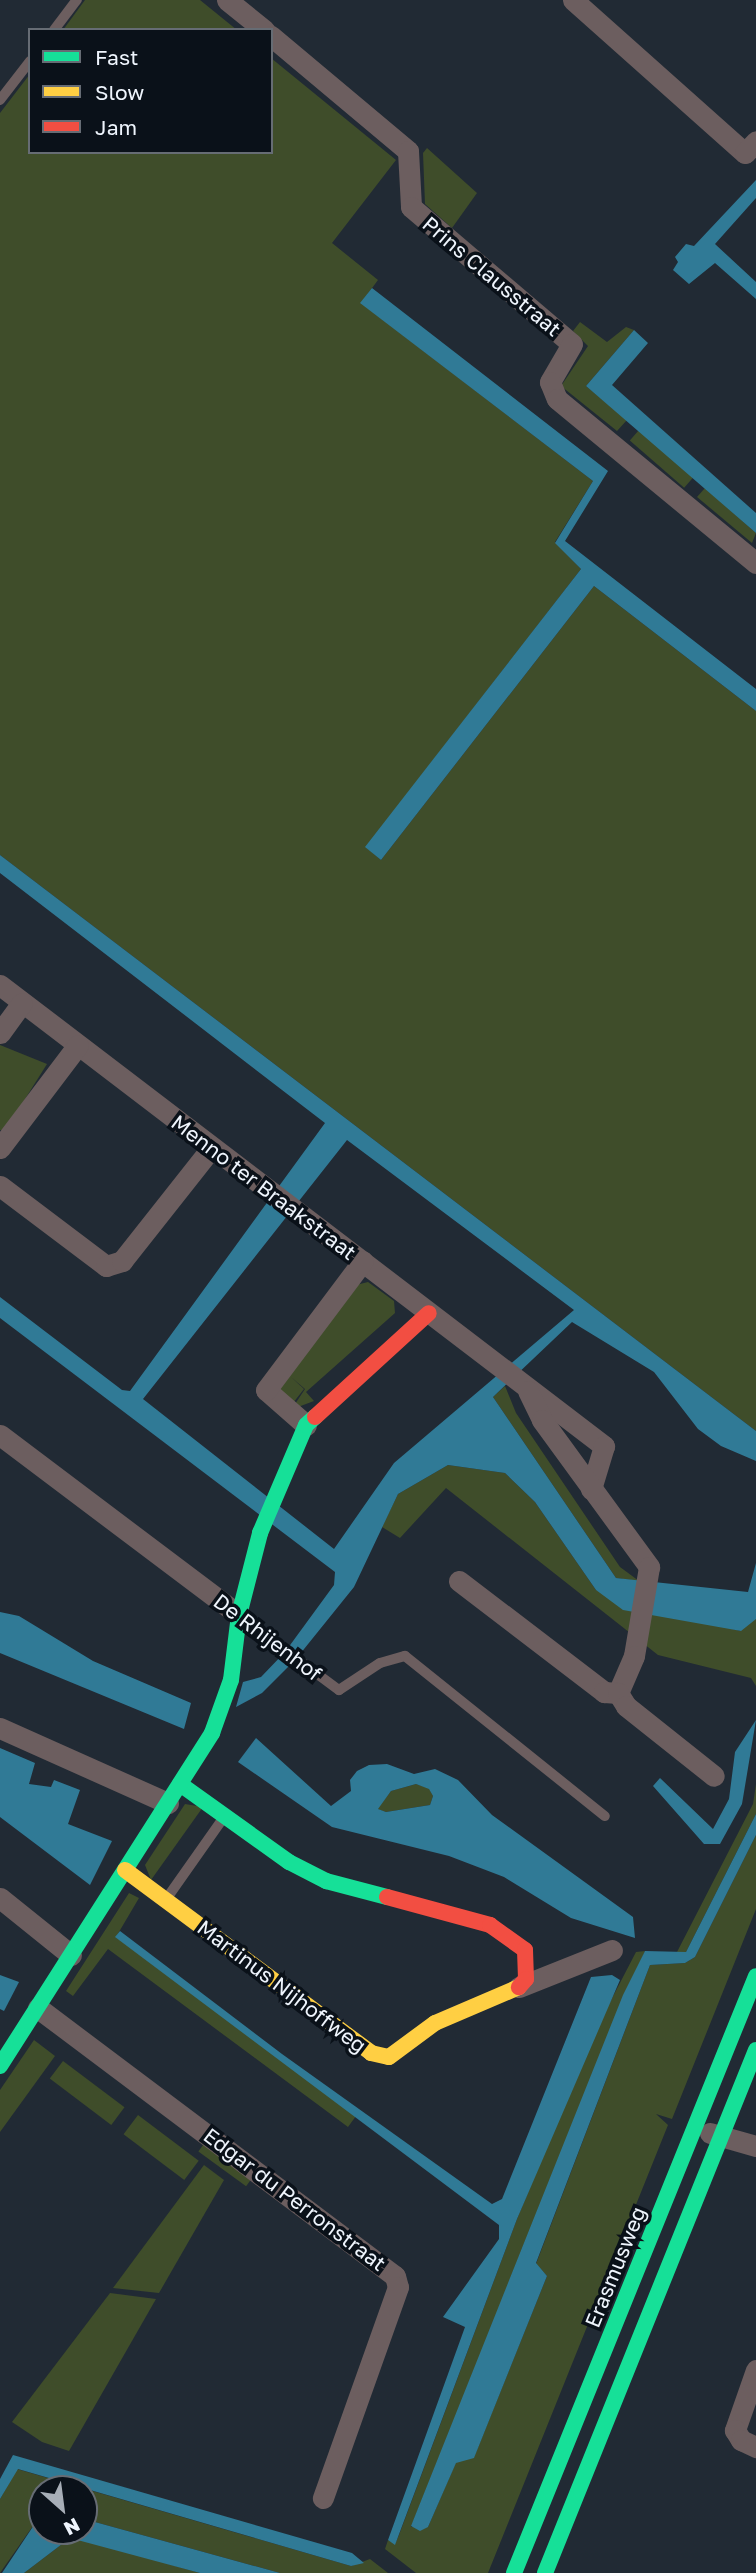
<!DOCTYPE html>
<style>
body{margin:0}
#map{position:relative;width:756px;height:2573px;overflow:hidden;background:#212a34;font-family:"Golos Text",sans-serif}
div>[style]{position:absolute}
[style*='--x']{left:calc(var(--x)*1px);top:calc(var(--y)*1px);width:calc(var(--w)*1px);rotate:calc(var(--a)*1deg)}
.green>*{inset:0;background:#3f4d2a;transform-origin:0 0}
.water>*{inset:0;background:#307a96}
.lane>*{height:10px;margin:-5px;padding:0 5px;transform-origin:5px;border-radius:5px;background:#6c5e5f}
.street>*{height:21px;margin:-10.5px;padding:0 10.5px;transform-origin:10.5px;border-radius:10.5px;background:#6c5e5f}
.fast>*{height:16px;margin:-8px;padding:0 8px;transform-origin:8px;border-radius:8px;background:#16e098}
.slow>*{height:16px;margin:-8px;padding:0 8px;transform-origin:8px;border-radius:8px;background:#ffcf43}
.jam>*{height:16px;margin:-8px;padding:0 8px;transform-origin:8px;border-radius:8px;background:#f24e42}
span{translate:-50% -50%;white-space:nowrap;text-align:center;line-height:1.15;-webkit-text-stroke:7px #0a1119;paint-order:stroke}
.street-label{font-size:21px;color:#eff5fd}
.legend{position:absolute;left:28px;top:28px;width:245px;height:126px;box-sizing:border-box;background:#0a1119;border:2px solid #666c74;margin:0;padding:9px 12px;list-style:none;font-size:21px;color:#eff5fd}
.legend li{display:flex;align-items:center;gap:14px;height:35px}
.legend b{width:35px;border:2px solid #666c74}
.north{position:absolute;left:28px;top:2475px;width:70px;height:70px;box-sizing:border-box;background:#0a1119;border:2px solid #666c74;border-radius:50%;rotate:152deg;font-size:19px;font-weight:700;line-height:28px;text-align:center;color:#eff5fd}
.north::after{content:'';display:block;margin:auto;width:24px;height:32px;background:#a7aeb7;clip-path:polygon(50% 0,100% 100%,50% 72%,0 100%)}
</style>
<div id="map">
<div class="green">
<i style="clip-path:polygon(85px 0,200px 0,237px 30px,63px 30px)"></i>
<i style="clip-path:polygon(271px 58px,396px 160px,332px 243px,378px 280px,361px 303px,593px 481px,555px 542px,581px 569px,366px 847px,381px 860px,594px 586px,756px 711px,756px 1431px,0 855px,0 113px,30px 74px,30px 152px,271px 152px)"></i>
<i style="clip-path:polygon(427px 148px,477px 193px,452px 228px,425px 204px,423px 153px)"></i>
<i style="clip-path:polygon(580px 322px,607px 342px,626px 327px,634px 330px,586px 386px,627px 420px,617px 431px,561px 386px,588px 346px,573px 331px)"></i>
<i style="left:639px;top:430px;width:72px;height:14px;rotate:41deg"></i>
<i style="clip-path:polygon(705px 488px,756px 533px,752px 543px,697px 497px)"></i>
<i style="clip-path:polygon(0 1045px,47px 1064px,5px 1131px,0 1130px)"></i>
<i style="clip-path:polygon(368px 1282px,394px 1301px,395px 1313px,306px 1392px,314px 1401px,298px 1407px,295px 1404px,305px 1389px,291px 1377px,304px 1389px,293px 1403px,280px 1392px,280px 1376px,356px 1285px)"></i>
<i style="clip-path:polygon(505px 1386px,516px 1413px,620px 1567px,639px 1581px,616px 1578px,493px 1397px)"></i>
<i style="clip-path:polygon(448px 1465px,505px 1473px,535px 1502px,596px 1590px,740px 1631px,756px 1618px,756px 1686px,751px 1678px,658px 1655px,446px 1488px,400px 1538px,382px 1527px,398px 1494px)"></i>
<i style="clip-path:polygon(416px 1784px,429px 1788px,433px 1796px,430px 1805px,386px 1812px,377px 1809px,391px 1791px)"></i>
<i style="clip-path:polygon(756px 1784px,756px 1814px,686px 1952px,677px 1952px,753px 1804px)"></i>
<i style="clip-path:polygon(185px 1804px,203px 1807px,151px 1880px,145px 1865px)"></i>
<i style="clip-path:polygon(756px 1835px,756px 1909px,672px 2119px,656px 2114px,668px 2125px,488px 2573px,416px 2573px,385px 2549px,388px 2540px,395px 2544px,399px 2535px,517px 2219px,595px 2031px,636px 1952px,645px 1951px,411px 2527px,428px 2527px,456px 2462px,474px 2457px,547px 2276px,536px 2264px,650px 1965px,685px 1963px,695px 1957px)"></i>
<i style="clip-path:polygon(129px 1893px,139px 1898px,116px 1937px,356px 2116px,348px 2127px,108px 1949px,73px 1996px,66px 1991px)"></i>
<i style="clip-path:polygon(34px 2040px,55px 2056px,0 2132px,0 2090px)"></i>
<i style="left:63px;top:2061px;width:77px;height:22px;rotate:37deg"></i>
<i style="left:138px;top:2115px;width:76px;height:24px;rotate:37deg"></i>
<i style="left:206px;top:2141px;width:59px;height:13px;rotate:36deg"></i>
<i style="clip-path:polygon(204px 2165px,224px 2180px,159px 2293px,113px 2288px)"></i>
<i style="clip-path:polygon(110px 2293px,156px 2299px,69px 2451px,42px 2442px,12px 2422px)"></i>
<i style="clip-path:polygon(17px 2469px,351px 2566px,370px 2559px,388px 2573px,280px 2573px,84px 2519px,84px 2489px,42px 2489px,42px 2513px,0 2573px,0 2499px)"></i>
<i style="clip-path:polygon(70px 2538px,82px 2539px,200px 2573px,24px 2573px)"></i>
</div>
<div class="water">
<i style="clip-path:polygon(756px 180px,756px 198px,715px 244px,756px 282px,756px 299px,715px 263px,689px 284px,673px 270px,678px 262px,675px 257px,686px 244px,694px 246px)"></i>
<i style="clip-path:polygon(372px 288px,608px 471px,565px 541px,756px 689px,756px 711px,594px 586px,381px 860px,365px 847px,581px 569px,555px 543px,593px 481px,360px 303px)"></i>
<i style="clip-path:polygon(634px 330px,648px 343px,612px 385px,756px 513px,756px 533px,586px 386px)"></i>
<i style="clip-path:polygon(evenodd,0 855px,756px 1431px,756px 1461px,721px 1446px,698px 1429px,654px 1372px,572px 1322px,493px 1397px,616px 1578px,748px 1592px,756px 1563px,756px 1619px,741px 1631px,623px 1610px,596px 1590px,535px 1502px,505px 1473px,448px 1465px,398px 1494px,354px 1587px,296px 1659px,262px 1693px,236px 1707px,243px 1682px,261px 1677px,285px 1652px,334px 1585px,335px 1572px,0 1318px,0 1297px,122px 1390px,130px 1391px,325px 1123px,0 873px,0 855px,347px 1140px,574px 1310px,394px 1463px,334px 1549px,143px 1399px,347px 1140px)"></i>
<i style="clip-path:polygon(0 1612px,19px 1616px,93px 1661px,191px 1703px,184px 1729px,0 1653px)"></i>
<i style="clip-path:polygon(756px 1720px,742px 1804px,720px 1844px,704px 1844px,653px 1786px,660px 1778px,713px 1829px,729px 1799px,735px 1752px)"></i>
<i style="clip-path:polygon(evenodd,256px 1738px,331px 1806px,351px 1791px,350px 1780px,357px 1771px,369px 1765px,387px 1764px,414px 1774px,435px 1769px,458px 1780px,492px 1815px,633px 1917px,635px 1938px,571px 1918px,504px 1877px,449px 1856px,332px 1827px,238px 1762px,256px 1738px,416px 1784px,429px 1789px,433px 1796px,430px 1805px,386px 1812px,378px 1809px,391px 1791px,416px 1784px)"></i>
<i style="clip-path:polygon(0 1748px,35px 1763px,29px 1784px,51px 1787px,54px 1780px,80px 1790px,68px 1824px,112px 1841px,90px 1885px,0 1817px)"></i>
<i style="clip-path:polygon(756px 1814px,756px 1835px,695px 1957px,685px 1963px,650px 1965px,536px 2263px,547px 2276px,474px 2458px,456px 2463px,428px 2527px,420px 2531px,411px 2526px,623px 1995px,645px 1951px,686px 1952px)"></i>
<i style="clip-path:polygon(120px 1931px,282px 2054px,492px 2204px,502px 2199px,591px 1977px,612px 1975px,620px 1980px,517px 2219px,395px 2545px,388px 2540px,465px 2327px,443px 2317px,499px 2239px,499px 2225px,115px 1937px)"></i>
<i style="clip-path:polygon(0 1975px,19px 1982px,4px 2011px,0 2009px)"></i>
<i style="clip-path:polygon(13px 2455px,352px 2553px,364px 2563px,351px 2566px,18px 2469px,0 2499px,0 2479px)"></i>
<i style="clip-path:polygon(42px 2513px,42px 2531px,84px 2531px,84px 2519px,280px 2573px,200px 2573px,70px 2538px,24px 2573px,2px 2573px)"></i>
</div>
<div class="lane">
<i style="--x:54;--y:30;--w:38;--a:-53"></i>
<i style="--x:0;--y:100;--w:49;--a:-52.4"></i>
<i style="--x:242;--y:1618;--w:121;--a:36.6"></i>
<i style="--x:339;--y:1690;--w:49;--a:-33.4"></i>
<i style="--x:380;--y:1663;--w:26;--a:-16"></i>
<i style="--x:405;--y:1656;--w:256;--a:38.7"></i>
<i style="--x:167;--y:1898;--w:99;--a:-54.9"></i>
</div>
<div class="street">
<i style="--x:227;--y:0;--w:48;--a:39"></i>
<i style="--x:573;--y:0;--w:230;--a:41.7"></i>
<i style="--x:745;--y:153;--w:16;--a:-47"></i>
<i style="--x:271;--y:36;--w:179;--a:40"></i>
<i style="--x:408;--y:151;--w:56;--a:86.9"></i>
<i style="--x:411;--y:207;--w:211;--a:40.4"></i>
<i style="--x:572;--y:344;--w:44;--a:120.1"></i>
<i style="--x:550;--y:382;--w:18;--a:68"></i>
<i style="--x:557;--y:399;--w:258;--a:39.5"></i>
<i style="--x:0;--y:985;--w:760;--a:37.35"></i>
<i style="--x:604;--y:1446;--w:45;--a:106.8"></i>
<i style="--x:0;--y:1033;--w:37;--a:-54"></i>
<i style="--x:0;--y:1148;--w:129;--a:-52.9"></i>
<i style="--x:0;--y:1186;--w:133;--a:37"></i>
<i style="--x:106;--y:1266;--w:17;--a:-17"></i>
<i style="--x:122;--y:1261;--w:145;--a:-51.7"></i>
<i style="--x:528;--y:1391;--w:32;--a:64"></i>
<i style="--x:542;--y:1420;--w:182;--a:53.9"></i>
<i style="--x:649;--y:1567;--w:90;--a:99.6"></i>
<i style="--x:634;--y:1656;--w:40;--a:113.4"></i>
<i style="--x:306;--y:1425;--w:53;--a:-138.8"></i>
<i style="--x:266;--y:1390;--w:161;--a:-53.1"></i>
<i style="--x:0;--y:1435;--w:299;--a:37"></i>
<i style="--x:459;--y:1581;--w:183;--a:37.4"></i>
<i style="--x:604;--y:1692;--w:14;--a:4"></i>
<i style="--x:618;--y:1693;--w:15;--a:58"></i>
<i style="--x:626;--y:1706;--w:112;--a:38.5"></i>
<i style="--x:0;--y:1728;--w:184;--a:24.1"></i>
<i style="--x:0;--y:1898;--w:91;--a:38.8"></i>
<i style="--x:519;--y:1987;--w:100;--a:-21.7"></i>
<i style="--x:38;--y:2008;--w:446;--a:36.9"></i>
<i style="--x:395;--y:2276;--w:11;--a:75"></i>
<i style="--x:398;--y:2287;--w:224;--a:109.6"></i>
<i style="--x:710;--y:2133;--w:48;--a:15.8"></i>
<i style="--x:756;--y:2370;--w:64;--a:109.3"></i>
<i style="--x:735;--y:2430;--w:12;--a:59"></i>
<i style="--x:741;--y:2440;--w:17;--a:25"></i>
</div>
<div class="fast">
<i style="--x:180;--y:1784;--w:134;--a:35.6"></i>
<i style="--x:289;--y:1862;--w:42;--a:27.2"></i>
<i style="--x:326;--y:1881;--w:63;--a:14.7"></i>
<i style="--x:0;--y:2066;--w:395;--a:-57.5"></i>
<i style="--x:212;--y:1733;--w:56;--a:-70.3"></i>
<i style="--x:231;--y:1680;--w:65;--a:-83"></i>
<i style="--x:239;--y:1615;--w:85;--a:-75.6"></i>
<i style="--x:260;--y:1533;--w:117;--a:-66.9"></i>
<i style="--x:306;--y:1425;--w:12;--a:-42"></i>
<i style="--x:514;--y:2573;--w:644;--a:-67.93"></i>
<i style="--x:545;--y:2573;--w:564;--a:-68.03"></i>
</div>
<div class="slow">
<i style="--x:125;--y:1870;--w:307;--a:36.6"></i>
<i style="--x:371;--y:2053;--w:18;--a:13"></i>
<i style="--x:389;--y:2057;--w:57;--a:-36.5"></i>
<i style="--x:435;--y:2023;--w:91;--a:-23.2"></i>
</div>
<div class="jam">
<i style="--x:315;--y:1417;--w:154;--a:-42.4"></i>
<i style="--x:387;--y:1897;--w:107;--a:15.2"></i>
<i style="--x:490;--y:1925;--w:43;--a:35.5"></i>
<i style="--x:525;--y:1950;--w:29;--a:88"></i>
<i style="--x:526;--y:1979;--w:11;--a:131"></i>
</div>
<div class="street-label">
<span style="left:492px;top:276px;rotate:40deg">Prins Clausstraat</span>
<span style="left:264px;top:1187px;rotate:37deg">Menno ter Braakstraat</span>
<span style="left:268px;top:1637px;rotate:37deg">De Rhijenhof</span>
<span style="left:282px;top:1986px;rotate:37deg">Martinus Nijhoffweg</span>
<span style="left:295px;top:2199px;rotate:37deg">Edgar du Perronstraat</span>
<span style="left:615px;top:2267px;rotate:-68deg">Erasmusweg</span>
</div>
<ul class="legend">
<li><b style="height:9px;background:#16e098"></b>Fast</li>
<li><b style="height:9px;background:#ffcf43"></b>Slow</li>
<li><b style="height:9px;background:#f24e42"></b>Jam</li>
</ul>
<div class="north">N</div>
</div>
